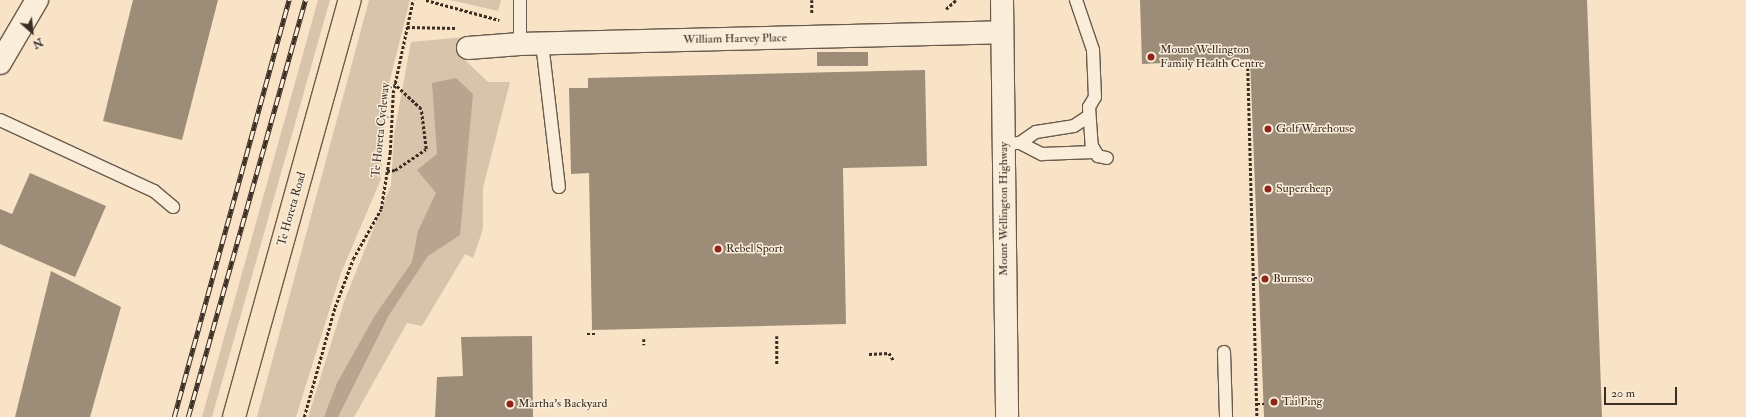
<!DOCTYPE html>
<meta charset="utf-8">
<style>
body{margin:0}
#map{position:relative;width:1746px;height:417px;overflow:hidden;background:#f8e3c6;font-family:"IM FELL Double Pica",serif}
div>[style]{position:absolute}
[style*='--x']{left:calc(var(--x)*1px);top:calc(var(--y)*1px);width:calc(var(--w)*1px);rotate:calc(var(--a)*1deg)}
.green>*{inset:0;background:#d8c4aa}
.water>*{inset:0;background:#b8a58f}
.building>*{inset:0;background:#9d8c78;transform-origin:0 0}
.path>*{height:2.5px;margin-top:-1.25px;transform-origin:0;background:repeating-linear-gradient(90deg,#3b2e24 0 3px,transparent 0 5px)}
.roads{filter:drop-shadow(1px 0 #6a5b4c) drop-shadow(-1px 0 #6a5b4c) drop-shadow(0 1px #6a5b4c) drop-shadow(0 -1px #6a5b4c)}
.lane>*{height:12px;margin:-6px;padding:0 6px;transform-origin:6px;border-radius:6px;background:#faedda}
.street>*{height:22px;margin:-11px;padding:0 11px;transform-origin:11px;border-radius:11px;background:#faedda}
.secondary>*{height:22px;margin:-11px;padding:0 11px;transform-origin:11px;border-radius:11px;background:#faedda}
.primary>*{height:22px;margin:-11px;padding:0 11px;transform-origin:11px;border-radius:11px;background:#f8e3c6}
.rail>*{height:4.5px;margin-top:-2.25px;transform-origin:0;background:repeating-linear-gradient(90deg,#faedda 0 9px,#3b2e24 0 18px);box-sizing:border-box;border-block:1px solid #3b2e24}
.dots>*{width:11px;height:11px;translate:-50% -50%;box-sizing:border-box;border:2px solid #faedda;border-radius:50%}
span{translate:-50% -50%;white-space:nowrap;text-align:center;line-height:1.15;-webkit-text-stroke:3px #faedda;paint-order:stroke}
.street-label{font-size:12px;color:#3b2e24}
.poi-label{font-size:12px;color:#3b2e24}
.left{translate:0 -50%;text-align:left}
.north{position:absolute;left:12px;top:12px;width:40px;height:40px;-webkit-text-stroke:3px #faedda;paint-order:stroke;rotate:153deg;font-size:11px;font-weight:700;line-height:16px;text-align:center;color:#3b2e24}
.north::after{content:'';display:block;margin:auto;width:14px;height:18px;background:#3b2e24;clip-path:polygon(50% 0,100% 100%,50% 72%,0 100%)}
.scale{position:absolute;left:1604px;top:387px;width:73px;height:18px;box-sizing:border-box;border:2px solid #3b2e24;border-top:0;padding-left:5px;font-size:12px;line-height:14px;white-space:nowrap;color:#3b2e24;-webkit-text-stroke:3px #faedda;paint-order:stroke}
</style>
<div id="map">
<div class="green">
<i style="clip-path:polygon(318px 0,330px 0,212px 417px,202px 417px)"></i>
<i style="clip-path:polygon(369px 0,410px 0,386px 96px,381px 179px,341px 273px,296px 417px,257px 417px)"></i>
<i style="clip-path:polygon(450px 0,501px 0,498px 11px)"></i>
<i style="clip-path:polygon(465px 37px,465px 60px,488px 82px,510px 82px,483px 188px,483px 229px,473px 258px,465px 254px,422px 326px,407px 323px,354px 417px,308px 417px,345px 299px,391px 185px,394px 134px,411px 42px)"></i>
</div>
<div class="water">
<i style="clip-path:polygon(456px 78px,473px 94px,460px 235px,428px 256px,389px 315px,338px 417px,324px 417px,337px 383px,374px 317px,412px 262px,418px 231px,436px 193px,417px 170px,437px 154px,432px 83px)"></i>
</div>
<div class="building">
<i style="clip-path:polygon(133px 0,218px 0,182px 140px,103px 121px)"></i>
<i style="clip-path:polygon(1140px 0,1587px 0,1602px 417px,1264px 417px,1250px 59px,1142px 64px)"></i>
<i style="left:817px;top:52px;width:51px;height:14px"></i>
<i style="clip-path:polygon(925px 70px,927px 166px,843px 168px,846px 324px,592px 330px,589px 173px,571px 174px,569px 88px,588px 88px,588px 78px)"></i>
<i style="clip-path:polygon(30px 173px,106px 206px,75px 277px,0 244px,0 209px,12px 214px)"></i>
<i style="clip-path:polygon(51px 271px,121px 307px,90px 417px,15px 417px)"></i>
<i style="clip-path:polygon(532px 336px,533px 417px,435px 417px,437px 377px,463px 376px,461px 337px)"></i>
</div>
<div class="path">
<i style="--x:426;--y:0;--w:76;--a:15.3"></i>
<i style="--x:812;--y:0;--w:13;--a:90"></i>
<i style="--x:946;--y:9;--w:13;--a:-42"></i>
<i style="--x:407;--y:27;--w:48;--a:1.2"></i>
<i style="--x:1248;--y:68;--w:349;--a:88.5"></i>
<i style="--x:387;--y:171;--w:8;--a:-7"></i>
<i style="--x:395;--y:170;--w:37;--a:-34"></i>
<i style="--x:426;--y:149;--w:40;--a:-97.1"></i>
<i style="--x:421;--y:109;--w:37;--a:-137"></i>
<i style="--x:1254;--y:278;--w:5;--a:0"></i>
<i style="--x:587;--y:334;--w:10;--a:0"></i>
<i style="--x:777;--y:336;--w:29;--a:90"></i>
<i style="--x:644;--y:339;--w:6;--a:90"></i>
<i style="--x:869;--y:354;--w:20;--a:-3"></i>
<i style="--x:889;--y:353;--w:9;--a:58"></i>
<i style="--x:1257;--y:404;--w:7;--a:0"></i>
<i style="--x:304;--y:417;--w:114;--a:-74.3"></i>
<i style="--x:335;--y:307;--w:51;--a:-69.4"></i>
<i style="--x:353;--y:259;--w:57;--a:-60.8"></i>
<i style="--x:381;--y:209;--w:57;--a:-80.9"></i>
<i style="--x:390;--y:153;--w:60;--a:-87.1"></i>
<i style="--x:393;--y:93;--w:95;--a:-77.9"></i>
</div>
<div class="roads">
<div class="lane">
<i style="--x:520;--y:0;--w:44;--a:90"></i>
<i style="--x:1076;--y:0;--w:53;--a:71.2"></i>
<i style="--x:1093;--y:50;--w:47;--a:87.6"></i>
<i style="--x:1095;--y:97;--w:12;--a:121"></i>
<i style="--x:1089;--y:107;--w:39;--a:86"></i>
<i style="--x:1092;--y:146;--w:12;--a:59"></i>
<i style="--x:1098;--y:156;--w:9;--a:13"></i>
<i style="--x:542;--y:43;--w:145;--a:83.3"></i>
<i style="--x:0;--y:120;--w:170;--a:24.8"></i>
<i style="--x:154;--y:191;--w:25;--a:40"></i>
<i style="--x:1020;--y:143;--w:25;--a:27"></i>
<i style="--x:1042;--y:154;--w:52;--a:-2.2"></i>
<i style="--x:1004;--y:144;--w:16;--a:-4"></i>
<i style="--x:1020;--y:143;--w:19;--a:-35"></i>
<i style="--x:1036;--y:132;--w:38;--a:-9"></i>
<i style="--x:1074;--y:126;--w:18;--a:-34"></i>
<i style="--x:1224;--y:352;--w:65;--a:88.2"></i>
</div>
<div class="street">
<i style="--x:468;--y:48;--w:52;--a:-4.4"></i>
<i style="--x:520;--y:44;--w:482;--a:-1.4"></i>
</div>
<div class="secondary">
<i style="--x:1002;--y:0;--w:417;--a:89.3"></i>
<i style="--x:0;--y:63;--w:73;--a:-59.6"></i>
</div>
<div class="primary">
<i style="--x:234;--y:417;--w:433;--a:-74.5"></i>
</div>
</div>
<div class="rail">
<i style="--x:174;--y:417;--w:433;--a:-74.6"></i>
<i style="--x:188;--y:417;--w:433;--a:-74.3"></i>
</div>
<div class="dots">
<i style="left:1151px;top:57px;background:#8f2418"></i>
<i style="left:1268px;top:129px;background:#8f2418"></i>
<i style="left:1268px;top:189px;background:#8f2418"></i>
<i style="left:718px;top:249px;background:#8f2418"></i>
<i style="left:1265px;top:279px;background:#8f2418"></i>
<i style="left:1274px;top:402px;background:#8f2418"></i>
<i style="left:510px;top:404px;background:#8f2418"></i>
</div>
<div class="street-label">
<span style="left:735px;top:39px;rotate:-1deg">William Harvey Place</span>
<span style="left:381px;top:130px;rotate:-84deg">Te Horeta Cycleway</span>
<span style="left:292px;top:209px;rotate:-74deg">Te Horeta Road</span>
<span style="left:1004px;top:209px;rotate:-90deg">Mount Wellington Highway</span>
</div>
<div class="poi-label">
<span class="left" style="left:1160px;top:57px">Mount Wellington<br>Family Health Centre</span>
<span class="left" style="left:1276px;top:129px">Golf Warehouse</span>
<span class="left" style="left:1276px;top:189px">Supercheap</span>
<span class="left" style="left:726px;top:249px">Rebel Sport</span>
<span class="left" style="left:1273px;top:279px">Burnsco</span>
<span class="left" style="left:1282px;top:402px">Tai Ping</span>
<span class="left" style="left:518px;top:404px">Martha’s Backyard</span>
</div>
<div class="north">N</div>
<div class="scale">20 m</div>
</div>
